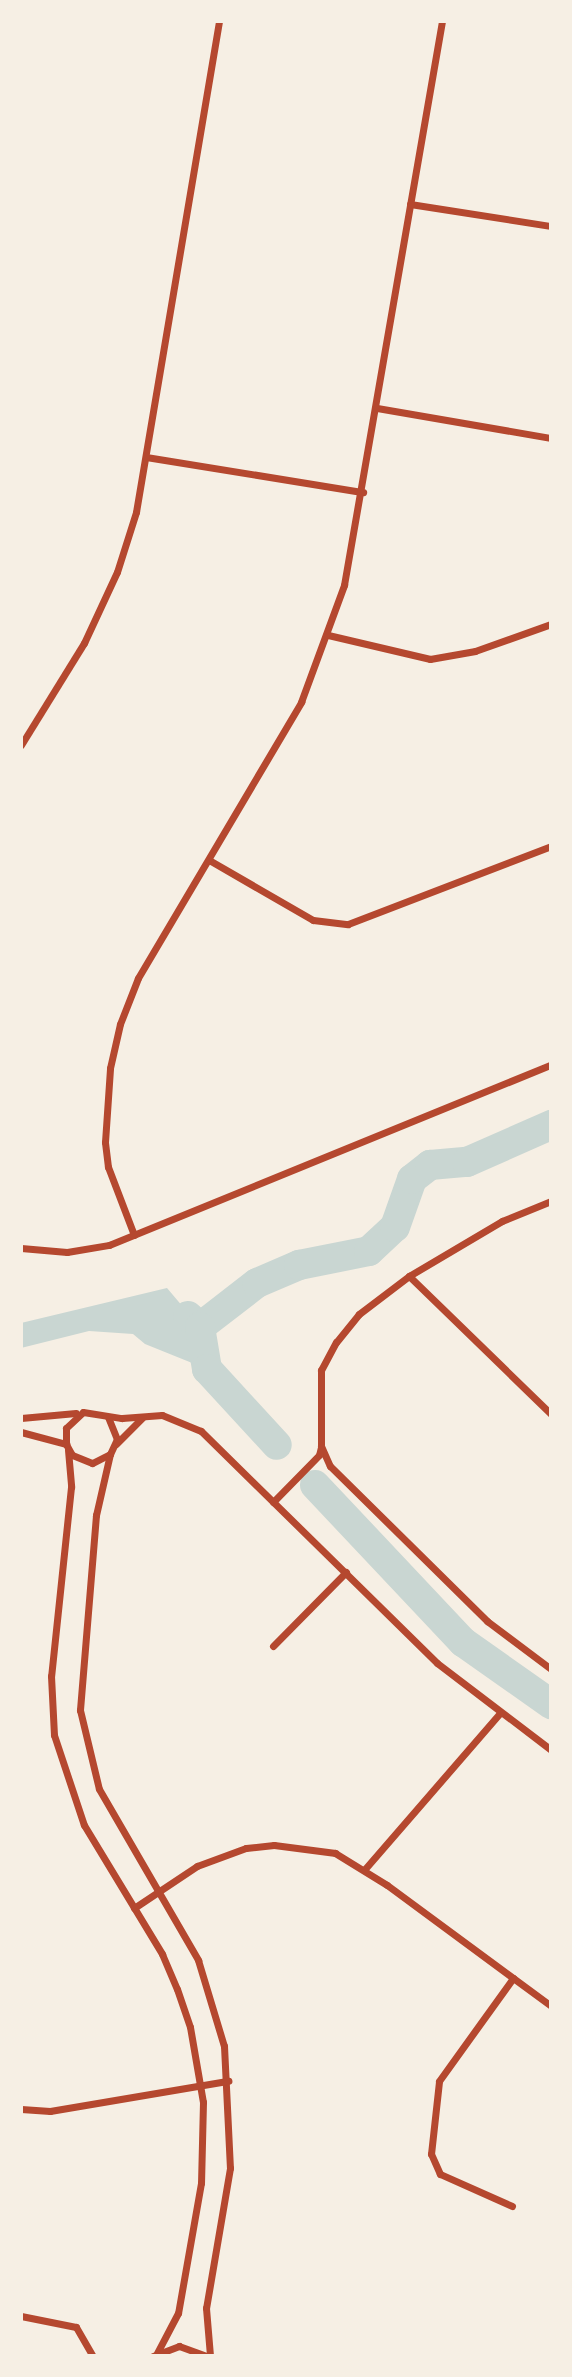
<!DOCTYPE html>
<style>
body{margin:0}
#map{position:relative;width:572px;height:2377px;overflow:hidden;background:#f6efe4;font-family:"Roboto Serif",serif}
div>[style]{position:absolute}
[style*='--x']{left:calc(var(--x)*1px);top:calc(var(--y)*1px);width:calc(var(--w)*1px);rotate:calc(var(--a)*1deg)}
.water>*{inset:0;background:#c9d6d2}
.river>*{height:30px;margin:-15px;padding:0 15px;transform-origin:15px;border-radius:15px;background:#c9d6d2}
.minor>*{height:7px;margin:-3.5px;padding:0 3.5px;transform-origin:3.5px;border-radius:3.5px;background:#b5482f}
span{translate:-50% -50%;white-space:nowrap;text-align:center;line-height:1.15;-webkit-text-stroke:7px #f6efe4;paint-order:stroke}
.frame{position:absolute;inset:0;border:23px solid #f6efe4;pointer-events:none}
</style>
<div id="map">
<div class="water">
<i style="clip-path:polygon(167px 1288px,200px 1327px,207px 1369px,145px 1344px,133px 1334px,89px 1331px,21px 1348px,21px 1323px)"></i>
</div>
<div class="river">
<i style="--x:188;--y:1316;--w:16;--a:43"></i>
<i style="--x:200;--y:1327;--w:72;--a:-37.7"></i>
<i style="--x:257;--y:1283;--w:46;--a:-23.2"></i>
<i style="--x:299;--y:1265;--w:71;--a:-11.3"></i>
<i style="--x:369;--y:1251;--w:35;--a:-43"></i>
<i style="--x:395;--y:1227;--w:51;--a:-70.5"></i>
<i style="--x:412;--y:1179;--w:23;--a:-38"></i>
<i style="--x:430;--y:1165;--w:37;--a:-5"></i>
<i style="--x:467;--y:1162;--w:92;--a:-23.8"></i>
<i style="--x:200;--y:1327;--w:43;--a:80.5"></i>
<i style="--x:207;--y:1369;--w:103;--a:47.4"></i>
<i style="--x:315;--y:1485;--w:216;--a:46.7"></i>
<i style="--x:463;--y:1642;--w:108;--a:35.2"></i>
</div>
<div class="minor">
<i style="--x:410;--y:204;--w:143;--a:8.9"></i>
<i style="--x:377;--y:408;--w:177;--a:9.8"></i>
<i style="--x:146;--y:457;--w:220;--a:9.2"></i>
<i style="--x:328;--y:635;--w:105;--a:13.2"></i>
<i style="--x:430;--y:659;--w:46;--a:-10.1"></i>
<i style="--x:475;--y:651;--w:81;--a:-19.6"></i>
<i style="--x:21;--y:745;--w:120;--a:-58.3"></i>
<i style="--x:84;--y:643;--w:78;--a:-65.1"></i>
<i style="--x:117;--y:572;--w:63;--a:-72.4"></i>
<i style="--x:136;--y:512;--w:498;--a:-80.4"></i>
<i style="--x:209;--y:860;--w:120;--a:30"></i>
<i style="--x:313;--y:920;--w:35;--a:7"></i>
<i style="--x:348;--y:924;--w:217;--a:-21"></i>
<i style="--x:551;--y:1201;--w:53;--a:157.8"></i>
<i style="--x:502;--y:1221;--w:108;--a:149.4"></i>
<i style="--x:409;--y:1276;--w:63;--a:142.8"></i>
<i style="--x:359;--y:1314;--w:36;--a:129"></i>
<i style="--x:336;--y:1342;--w:32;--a:118"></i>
<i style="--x:321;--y:1370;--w:76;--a:90"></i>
<i style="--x:321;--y:1446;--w:22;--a:66"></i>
<i style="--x:330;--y:1466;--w:221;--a:44.6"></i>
<i style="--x:487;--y:1621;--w:80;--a:36.9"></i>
<i style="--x:134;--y:1235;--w:73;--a:-110.9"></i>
<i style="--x:108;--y:1167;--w:25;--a:-97"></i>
<i style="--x:105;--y:1142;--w:74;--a:-86.1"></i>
<i style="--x:110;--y:1068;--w:45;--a:-77.2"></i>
<i style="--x:120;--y:1024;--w:49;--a:-68.6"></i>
<i style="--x:138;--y:978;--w:321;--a:-59.4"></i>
<i style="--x:301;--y:702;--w:125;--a:-69.8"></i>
<i style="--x:344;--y:585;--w:572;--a:-80.14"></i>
<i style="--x:21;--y:1248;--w:46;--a:5"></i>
<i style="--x:67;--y:1252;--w:43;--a:-9.5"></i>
<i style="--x:109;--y:1245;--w:477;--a:-22.2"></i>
<i style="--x:409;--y:1276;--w:198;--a:44.2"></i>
<i style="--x:108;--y:1417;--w:24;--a:68"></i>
<i style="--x:117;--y:1439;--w:17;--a:115"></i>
<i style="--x:110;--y:1454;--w:20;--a:153"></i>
<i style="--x:92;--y:1463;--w:22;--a:-158"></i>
<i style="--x:72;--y:1455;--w:13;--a:-119"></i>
<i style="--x:66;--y:1444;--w:16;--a:-90"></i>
<i style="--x:66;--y:1428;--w:23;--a:-43"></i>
<i style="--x:83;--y:1412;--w:39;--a:9"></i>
<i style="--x:122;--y:1418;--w:40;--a:-4.3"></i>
<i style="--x:162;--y:1415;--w:42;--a:22.3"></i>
<i style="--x:201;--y:1431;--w:331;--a:44.5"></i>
<i style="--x:437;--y:1663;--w:143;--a:37.3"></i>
<i style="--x:21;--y:1418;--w:55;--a:-5.2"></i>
<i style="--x:21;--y:1432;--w:47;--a:14.9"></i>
<i style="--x:116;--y:1444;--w:37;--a:-45"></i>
<i style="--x:68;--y:1450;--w:37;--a:85"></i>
<i style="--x:71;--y:1487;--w:190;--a:96"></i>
<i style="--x:51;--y:1676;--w:59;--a:87.1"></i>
<i style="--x:54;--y:1735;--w:95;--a:71.6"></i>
<i style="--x:84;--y:1825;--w:151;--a:58.8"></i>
<i style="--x:162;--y:1954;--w:38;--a:67"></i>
<i style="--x:177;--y:1989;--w:40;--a:71.1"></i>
<i style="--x:190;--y:2027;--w:76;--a:80.2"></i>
<i style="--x:203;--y:2102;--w:81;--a:91.4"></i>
<i style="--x:201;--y:2183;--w:132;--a:100"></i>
<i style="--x:178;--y:2313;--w:45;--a:117.7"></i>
<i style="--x:110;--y:1454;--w:63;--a:102.9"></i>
<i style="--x:96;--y:1515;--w:196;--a:94.7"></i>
<i style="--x:80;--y:1710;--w:81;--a:76.5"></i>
<i style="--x:99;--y:1789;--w:198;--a:59.9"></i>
<i style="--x:198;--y:1960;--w:90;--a:73.2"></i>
<i style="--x:224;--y:2046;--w:122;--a:87.2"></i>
<i style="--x:230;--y:2168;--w:142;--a:99.7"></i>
<i style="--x:206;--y:2308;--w:48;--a:85.2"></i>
<i style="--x:273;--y:1502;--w:66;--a:-45.6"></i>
<i style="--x:319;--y:1455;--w:8;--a:-76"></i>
<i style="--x:273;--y:1646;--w:104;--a:-45.4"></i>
<i style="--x:364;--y:1870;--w:208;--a:-49.1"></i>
<i style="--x:134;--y:1908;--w:76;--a:-33.7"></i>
<i style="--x:197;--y:1866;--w:52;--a:-20.2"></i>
<i style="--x:246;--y:1848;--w:28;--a:-6"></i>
<i style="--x:274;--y:1845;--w:62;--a:7.5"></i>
<i style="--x:335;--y:1853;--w:61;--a:31.6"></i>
<i style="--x:387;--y:1885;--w:204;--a:36.4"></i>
<i style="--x:21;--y:2109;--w:29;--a:4"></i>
<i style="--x:50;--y:2111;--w:181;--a:-9.6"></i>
<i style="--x:512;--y:2206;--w:79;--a:-156"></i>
<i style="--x:440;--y:2174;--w:22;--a:-114"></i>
<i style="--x:431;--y:2154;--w:73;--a:-83.7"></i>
<i style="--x:439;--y:2081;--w:127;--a:-54.3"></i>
<i style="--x:21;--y:2316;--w:56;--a:11.3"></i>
<i style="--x:76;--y:2327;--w:34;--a:60"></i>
<i style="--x:153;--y:2356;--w:28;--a:-21"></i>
<i style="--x:179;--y:2346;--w:30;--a:20"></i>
</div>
<div class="frame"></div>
</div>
